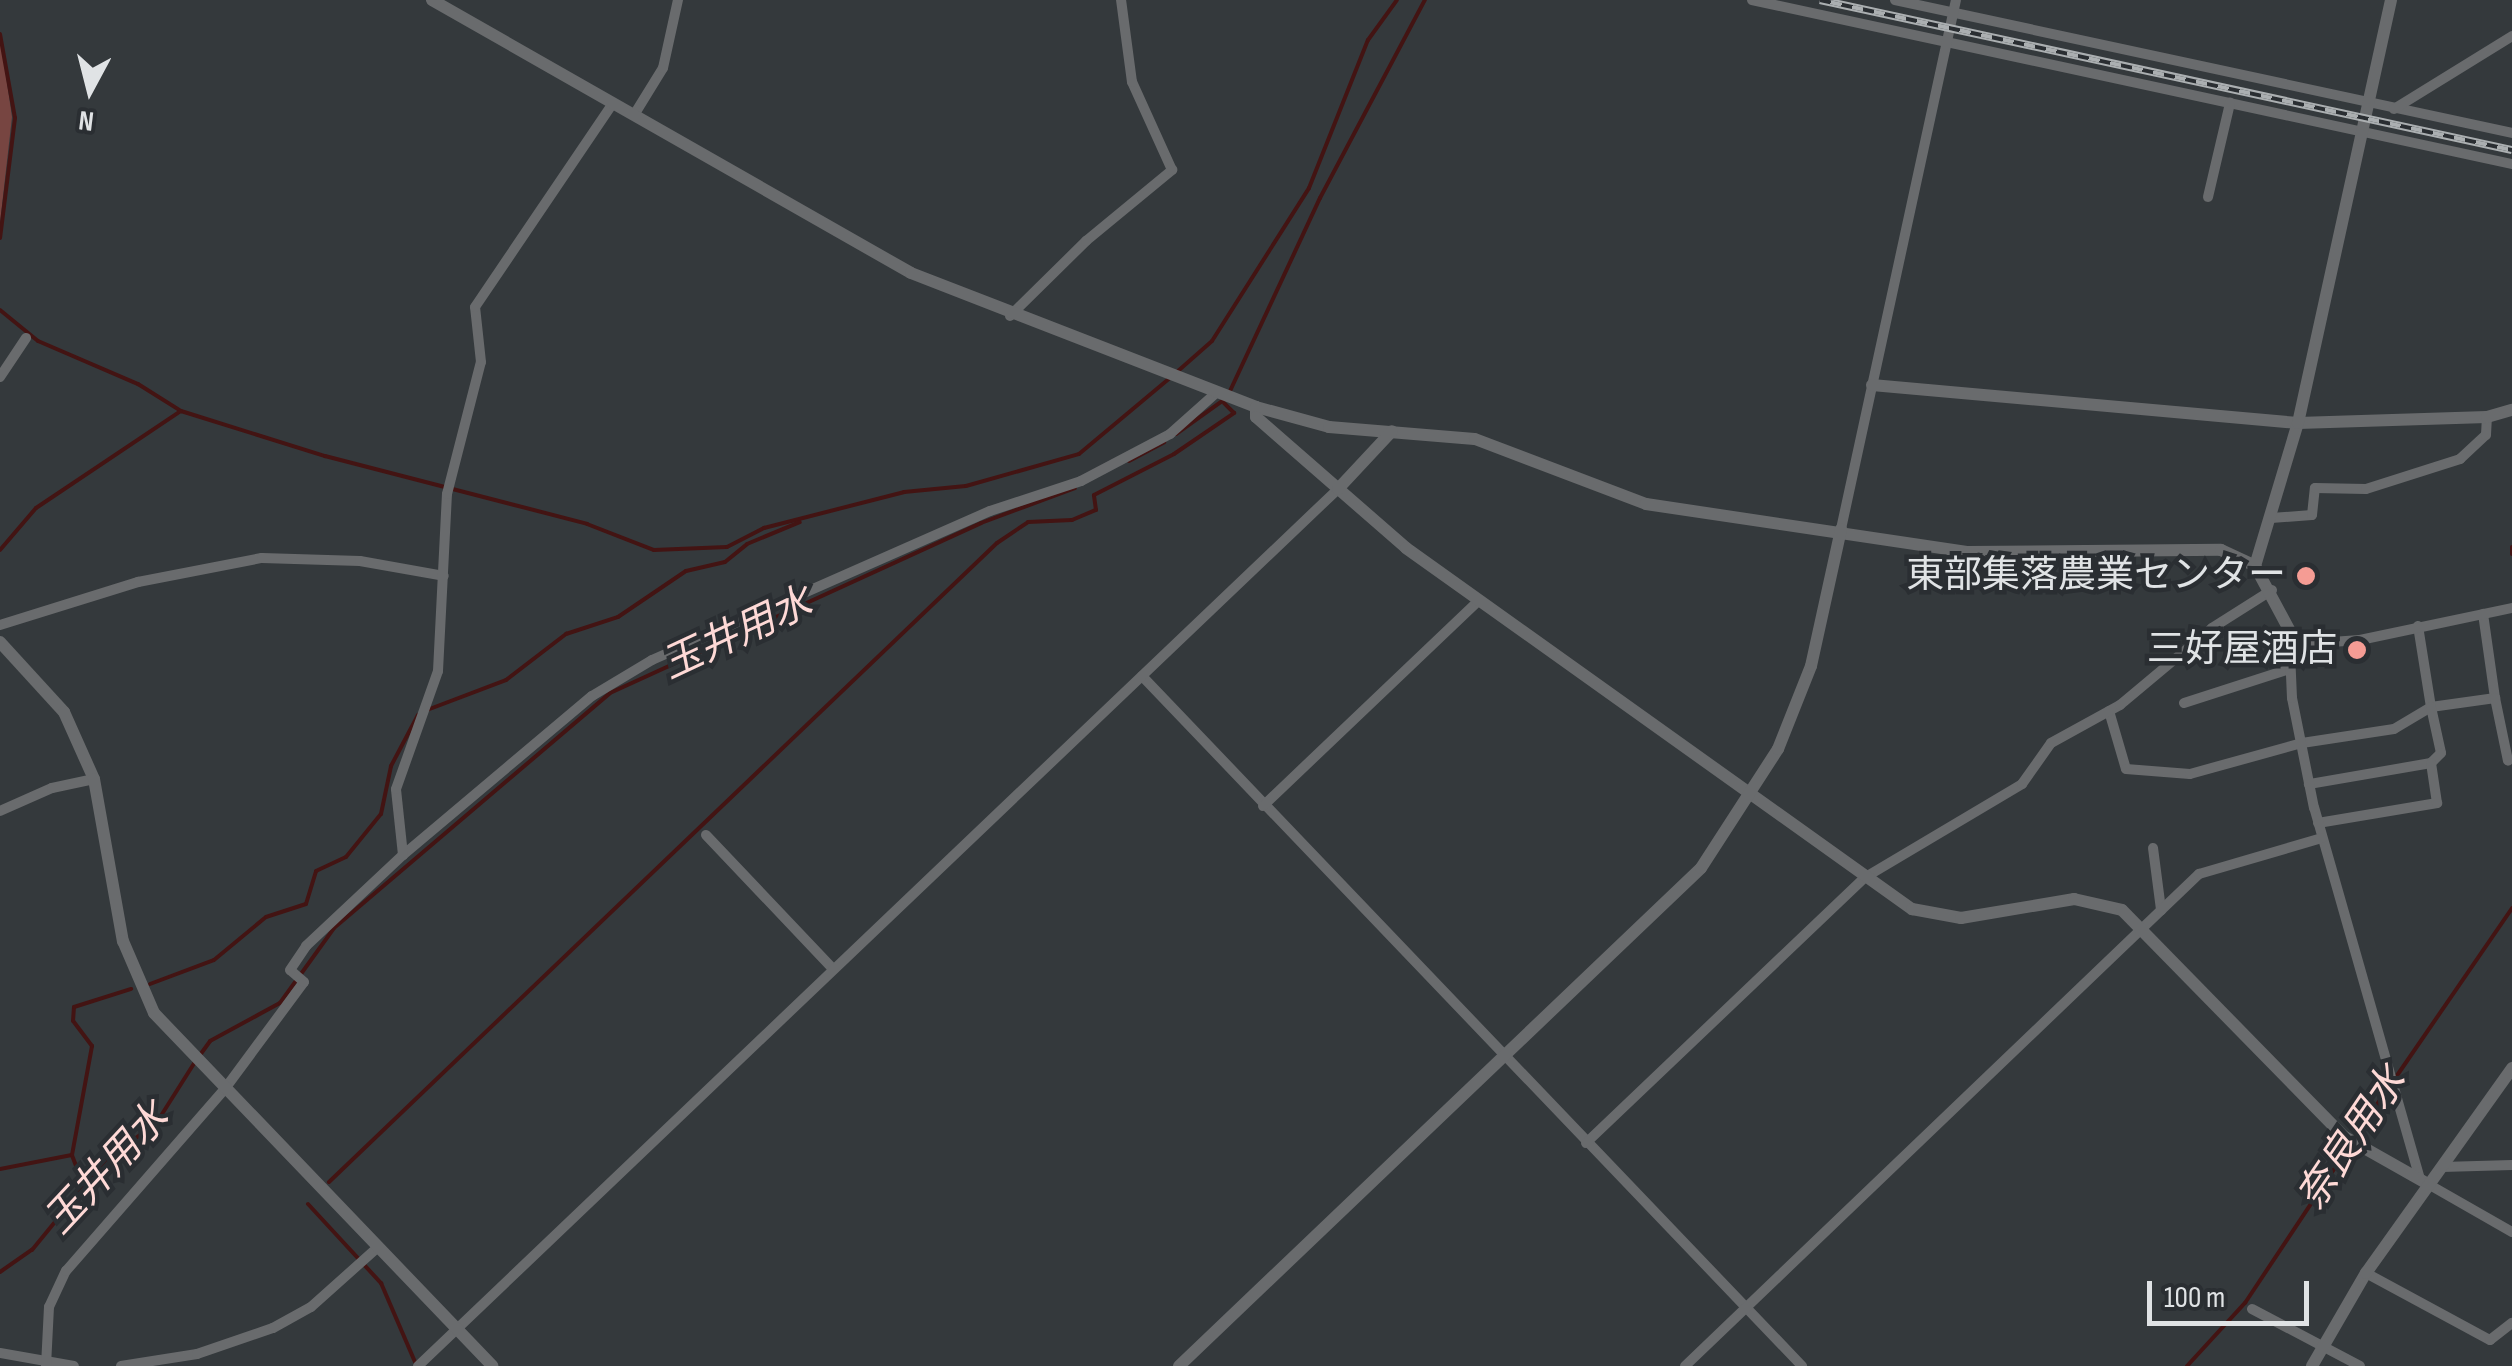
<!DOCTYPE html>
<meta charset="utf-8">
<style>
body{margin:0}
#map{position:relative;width:2512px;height:1366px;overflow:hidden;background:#34393c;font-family:"Sofia Sans Condensed","Noto Sans JP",sans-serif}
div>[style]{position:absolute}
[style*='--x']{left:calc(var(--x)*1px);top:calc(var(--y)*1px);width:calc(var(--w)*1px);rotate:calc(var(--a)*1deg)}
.green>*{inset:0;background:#774541}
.stream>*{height:4px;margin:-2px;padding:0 2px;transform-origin:2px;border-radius:2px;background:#431413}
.minor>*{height:10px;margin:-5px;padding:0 5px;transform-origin:5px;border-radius:5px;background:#696b6d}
.tertiary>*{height:12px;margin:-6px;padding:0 6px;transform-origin:6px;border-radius:6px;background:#696b6d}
.rail>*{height:8px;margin-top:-4px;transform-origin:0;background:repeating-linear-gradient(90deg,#2a2e32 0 11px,#abafb1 0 22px);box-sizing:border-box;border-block:2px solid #abafb1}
.dots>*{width:28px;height:28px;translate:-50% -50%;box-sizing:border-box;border:5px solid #2a2e32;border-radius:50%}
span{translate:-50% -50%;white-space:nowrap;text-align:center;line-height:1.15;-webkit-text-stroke:9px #2a2e32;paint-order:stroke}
.poi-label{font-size:38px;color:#e0e3e5}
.right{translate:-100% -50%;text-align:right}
.water-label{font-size:40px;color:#fed9d6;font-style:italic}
.north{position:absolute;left:40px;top:40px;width:100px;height:100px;-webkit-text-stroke:8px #2a2e32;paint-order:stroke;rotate:187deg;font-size:28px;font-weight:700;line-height:40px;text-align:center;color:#e0e3e5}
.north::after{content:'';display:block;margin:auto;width:35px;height:45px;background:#e0e3e5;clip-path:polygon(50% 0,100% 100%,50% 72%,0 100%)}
.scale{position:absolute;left:2147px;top:1281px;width:162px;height:45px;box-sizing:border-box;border:5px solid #e0e3e5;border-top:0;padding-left:12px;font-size:30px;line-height:35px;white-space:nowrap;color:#e0e3e5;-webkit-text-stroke:8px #2a2e32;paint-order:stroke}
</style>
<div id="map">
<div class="green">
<i style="clip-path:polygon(0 35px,12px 117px,0 223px)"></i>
</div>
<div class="stream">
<i style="--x:0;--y:34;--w:85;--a:79.9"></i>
<i style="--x:15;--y:118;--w:121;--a:97.1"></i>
<i style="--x:0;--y:310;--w:49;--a:39.2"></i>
<i style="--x:38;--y:341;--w:109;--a:23.3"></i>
<i style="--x:138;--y:384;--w:51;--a:32.1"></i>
<i style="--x:181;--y:411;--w:151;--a:17.4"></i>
<i style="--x:325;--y:456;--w:271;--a:14.5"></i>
<i style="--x:587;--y:524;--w:72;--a:21.2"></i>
<i style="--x:654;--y:550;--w:73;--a:-2.4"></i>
<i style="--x:727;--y:547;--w:42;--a:-27.2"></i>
<i style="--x:764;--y:528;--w:145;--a:-14.4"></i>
<i style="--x:904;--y:492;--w:62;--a:-5.5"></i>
<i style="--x:966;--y:486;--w:117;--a:-15.8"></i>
<i style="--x:1079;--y:454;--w:120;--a:-39.9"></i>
<i style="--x:1178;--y:371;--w:45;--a:-41.4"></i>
<i style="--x:1212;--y:341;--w:181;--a:-57.6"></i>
<i style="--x:1309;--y:188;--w:159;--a:-68.3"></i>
<i style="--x:1368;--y:40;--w:49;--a:-54.1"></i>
<i style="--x:1230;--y:391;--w:213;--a:-65"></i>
<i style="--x:1320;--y:198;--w:224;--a:-62.1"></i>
<i style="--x:1176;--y:434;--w:60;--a:-35.5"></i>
<i style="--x:1129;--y:461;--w:40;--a:-28"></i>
<i style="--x:2512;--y:547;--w:7;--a:90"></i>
<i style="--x:0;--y:550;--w:55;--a:-49.4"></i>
<i style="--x:36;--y:508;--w:174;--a:-33.8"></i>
<i style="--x:427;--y:710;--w:85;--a:-20.8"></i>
<i style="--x:506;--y:680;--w:76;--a:-37.5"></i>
<i style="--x:566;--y:634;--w:55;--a:-18.1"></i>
<i style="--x:618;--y:617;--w:82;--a:-34.1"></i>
<i style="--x:686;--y:571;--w:40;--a:-13"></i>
<i style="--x:725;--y:562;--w:28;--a:-39"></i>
<i style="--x:747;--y:544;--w:57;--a:-22.5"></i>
<i style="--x:150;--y:984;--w:68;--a:-20.6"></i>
<i style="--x:214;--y:960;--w:67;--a:-39.6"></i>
<i style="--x:266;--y:917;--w:42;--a:-18"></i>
<i style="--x:306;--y:904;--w:34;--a:-73"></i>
<i style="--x:316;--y:871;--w:33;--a:-25"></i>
<i style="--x:346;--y:857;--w:55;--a:-50.9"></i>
<i style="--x:381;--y:814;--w:49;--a:-78.2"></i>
<i style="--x:391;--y:766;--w:58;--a:-62.1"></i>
<i style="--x:200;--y:1055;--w:17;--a:-54"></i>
<i style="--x:210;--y:1041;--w:80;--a:-28.5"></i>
<i style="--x:280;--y:1003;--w:92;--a:-54.2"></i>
<i style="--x:334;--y:928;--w:362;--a:-40.4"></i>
<i style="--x:610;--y:693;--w:408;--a:-24.6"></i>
<i style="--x:981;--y:523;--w:100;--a:-20.4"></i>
<i style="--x:2396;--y:1077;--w:205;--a:-55.5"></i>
<i style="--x:0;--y:1169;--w:73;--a:-11"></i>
<i style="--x:329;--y:1182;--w:924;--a:-43.73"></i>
<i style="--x:997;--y:543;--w:37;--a:-34"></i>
<i style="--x:1028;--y:522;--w:44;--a:-2.6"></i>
<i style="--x:1072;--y:520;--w:26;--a:-23"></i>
<i style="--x:1096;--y:510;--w:15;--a:-98"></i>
<i style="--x:1094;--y:495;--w:90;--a:-27.1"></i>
<i style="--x:1174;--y:454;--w:73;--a:-34.3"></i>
<i style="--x:1234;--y:413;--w:14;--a:-135"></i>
<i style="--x:83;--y:1184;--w:31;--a:-111"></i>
<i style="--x:72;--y:1155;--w:111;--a:-79.6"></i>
<i style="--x:92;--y:1046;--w:31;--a:-127"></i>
<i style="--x:73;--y:1021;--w:14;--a:-86"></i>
<i style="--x:74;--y:1007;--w:60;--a:-17.5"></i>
<i style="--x:308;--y:1204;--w:108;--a:47.3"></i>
<i style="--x:381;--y:1283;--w:86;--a:66.7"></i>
<i style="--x:0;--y:1272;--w:39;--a:-35"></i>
<i style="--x:32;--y:1250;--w:114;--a:-50.7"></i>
<i style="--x:104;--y:1162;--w:66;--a:-37"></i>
<i style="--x:157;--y:1122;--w:71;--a:-57.7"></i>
<i style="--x:2187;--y:1366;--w:86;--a:-47.4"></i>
<i style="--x:2245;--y:1303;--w:262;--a:-56.4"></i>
</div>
<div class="minor">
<i style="--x:1752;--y:0;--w:777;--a:12.18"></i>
<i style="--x:1895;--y:0;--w:631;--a:12.16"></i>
<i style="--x:2394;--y:109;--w:139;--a:-31.7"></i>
<i style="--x:634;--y:115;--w:55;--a:-58.3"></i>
<i style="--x:663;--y:68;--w:70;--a:-77.6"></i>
<i style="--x:2208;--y:197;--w:97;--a:-76.8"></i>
<i style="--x:1010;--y:316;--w:107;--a:-44.6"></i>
<i style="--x:1086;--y:241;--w:112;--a:-39.5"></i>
<i style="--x:1172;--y:170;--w:97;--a:-114.4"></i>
<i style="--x:1132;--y:82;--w:83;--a:-97.6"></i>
<i style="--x:0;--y:377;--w:47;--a:-56.3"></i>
<i style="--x:2271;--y:518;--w:41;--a:-4.2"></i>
<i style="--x:2312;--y:515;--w:27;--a:-84"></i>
<i style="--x:2315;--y:488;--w:51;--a:1.1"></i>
<i style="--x:2366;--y:489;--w:99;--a:-17.7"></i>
<i style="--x:2460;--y:459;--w:35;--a:-43"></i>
<i style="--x:2486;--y:435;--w:18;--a:-87"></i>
<i style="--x:1841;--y:529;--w:541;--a:-77.74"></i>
<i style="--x:0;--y:625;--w:145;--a:-17.3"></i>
<i style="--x:138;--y:582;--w:126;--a:-11"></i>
<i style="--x:262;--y:558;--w:98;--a:1.8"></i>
<i style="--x:360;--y:561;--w:85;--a:10.1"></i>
<i style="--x:2418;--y:626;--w:82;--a:80.9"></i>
<i style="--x:2431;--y:707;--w:65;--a:-8"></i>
<i style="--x:2495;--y:698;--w:85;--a:-98.1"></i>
<i style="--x:1142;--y:676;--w:955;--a:46.27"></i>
<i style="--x:2495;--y:698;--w:64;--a:78.3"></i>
<i style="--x:2184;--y:703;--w:111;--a:-17.8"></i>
<i style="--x:2109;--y:711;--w:60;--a:73.7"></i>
<i style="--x:2126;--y:769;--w:64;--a:4.5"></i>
<i style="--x:2190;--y:774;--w:116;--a:-15.5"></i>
<i style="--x:2302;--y:743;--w:93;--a:-8.7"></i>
<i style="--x:2394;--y:729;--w:43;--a:-30.7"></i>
<i style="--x:2431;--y:707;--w:47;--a:77.7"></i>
<i style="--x:2441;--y:753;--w:14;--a:135"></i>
<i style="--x:2431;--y:763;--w:124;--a:170.2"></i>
<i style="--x:1263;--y:806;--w:296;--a:-43.6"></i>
<i style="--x:0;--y:811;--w:57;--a:-23.9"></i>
<i style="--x:52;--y:788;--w:43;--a:-12.1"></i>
<i style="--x:2318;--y:823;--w:121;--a:-9.5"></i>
<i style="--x:2437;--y:803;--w:40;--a:-98.5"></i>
<i style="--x:706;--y:835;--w:185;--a:46.5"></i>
<i style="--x:2153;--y:848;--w:63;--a:82.6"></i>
<i style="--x:403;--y:855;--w:247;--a:-40.1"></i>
<i style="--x:592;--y:696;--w:70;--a:-31"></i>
<i style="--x:652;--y:660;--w:369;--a:-23.8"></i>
<i style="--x:990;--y:511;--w:96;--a:-18.2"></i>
<i style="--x:1081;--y:481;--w:101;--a:-27.8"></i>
<i style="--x:1170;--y:434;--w:62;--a:-41.7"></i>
<i style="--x:1586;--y:1143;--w:384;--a:-43.6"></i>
<i style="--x:1864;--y:878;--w:184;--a:-30.7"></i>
<i style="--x:2022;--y:784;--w:50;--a:-54.7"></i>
<i style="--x:2051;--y:743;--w:79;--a:-28.8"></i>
<i style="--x:2120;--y:705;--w:120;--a:-39.9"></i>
<i style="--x:2212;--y:628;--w:71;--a:-32.3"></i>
<i style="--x:2442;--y:1167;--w:70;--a:-1.6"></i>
<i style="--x:2420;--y:1179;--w:386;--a:-105.9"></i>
<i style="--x:2314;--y:808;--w:112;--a:-101.3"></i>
<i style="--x:2292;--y:698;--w:46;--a:-92.5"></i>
<i style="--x:2290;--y:652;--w:15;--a:-79"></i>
<i style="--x:2293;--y:637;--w:12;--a:35"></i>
<i style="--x:2303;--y:644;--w:57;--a:-4"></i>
<i style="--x:2360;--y:640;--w:155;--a:-11.9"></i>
<i style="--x:2428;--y:1184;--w:97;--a:29.7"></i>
<i style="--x:2366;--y:1273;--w:141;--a:28.4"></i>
<i style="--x:2490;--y:1340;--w:28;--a:-38"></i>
<i style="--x:2252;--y:1309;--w:122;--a:27.8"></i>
<i style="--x:0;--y:1353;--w:75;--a:10"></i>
<i style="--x:46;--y:1366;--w:59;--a:-87.1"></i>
<i style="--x:49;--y:1307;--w:40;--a:-65"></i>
<i style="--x:66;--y:1271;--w:240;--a:-48.9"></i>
<i style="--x:224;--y:1090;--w:134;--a:-53.5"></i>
<i style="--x:304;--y:982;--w:18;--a:-139"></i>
<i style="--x:290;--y:970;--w:29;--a:-56"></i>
<i style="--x:306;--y:946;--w:133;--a:-43.2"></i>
<i style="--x:403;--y:855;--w:66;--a:-96.1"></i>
<i style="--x:396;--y:789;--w:125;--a:-70.4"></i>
<i style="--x:438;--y:671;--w:177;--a:-87.1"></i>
<i style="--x:447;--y:494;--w:136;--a:-75.6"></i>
<i style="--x:481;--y:362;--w:55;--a:-96.2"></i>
<i style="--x:475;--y:307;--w:246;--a:-55.9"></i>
<i style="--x:121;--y:1366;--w:77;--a:-9"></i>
<i style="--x:197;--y:1354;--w:80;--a:-18.9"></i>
<i style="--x:273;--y:1328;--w:43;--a:-28.9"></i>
<i style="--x:311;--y:1307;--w:90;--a:-41.8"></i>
<i style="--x:418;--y:1366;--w:1271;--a:-43.63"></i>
<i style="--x:1685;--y:1366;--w:712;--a:-43.75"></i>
<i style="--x:2199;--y:874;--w:128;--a:-16.3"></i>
</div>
<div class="tertiary">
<i style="--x:432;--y:0;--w:551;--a:29.68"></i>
<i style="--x:911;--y:273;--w:370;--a:21.2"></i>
<i style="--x:1256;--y:407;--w:76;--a:15.3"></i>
<i style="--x:1329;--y:427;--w:146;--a:4.7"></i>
<i style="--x:1475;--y:439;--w:183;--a:20.8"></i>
<i style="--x:1646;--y:504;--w:326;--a:8.5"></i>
<i style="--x:1968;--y:552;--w:253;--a:-0.5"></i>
<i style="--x:2221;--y:550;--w:38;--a:25"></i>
<i style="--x:2255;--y:566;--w:81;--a:61.8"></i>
<i style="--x:1872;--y:385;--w:428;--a:5.1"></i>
<i style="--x:2298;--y:423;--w:189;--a:-1.8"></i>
<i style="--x:2487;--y:417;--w:26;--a:-16"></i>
<i style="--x:1256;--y:407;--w:10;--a:90"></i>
<i style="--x:1256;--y:417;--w:199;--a:41.1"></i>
<i style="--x:1406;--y:548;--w:622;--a:35.51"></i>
<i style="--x:1912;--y:909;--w:50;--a:10.4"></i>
<i style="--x:1961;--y:918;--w:115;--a:-9.5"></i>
<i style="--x:2074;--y:899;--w:49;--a:12.9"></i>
<i style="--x:2122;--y:910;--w:316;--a:45.6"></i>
<i style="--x:2343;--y:1136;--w:98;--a:29.5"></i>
<i style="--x:1338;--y:489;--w:79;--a:-47"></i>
<i style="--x:2255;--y:566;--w:149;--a:-73.3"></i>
<i style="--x:2298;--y:423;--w:433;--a:-77.6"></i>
<i style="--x:0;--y:642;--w:95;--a:47.6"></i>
<i style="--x:64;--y:712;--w:73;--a:65.9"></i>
<i style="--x:94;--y:779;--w:165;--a:79.9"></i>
<i style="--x:123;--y:941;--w:78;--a:66.7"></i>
<i style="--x:154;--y:1013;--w:489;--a:46.2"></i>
<i style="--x:1179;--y:1366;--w:721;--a:-43.65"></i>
<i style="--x:1701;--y:868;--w:142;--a:-57.1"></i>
<i style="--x:1778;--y:749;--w:89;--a:-68.3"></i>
<i style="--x:1811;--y:666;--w:140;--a:-77.6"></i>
<i style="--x:2312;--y:1366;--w:108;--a:-59.9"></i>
<i style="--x:2366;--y:1273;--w:252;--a:-54.5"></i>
</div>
<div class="rail">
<i style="--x:1820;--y:0;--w:708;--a:12.23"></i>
</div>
<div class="dots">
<i style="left:2306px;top:576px;background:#f59c94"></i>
<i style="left:2357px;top:650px;background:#f59c94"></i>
</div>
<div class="poi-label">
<span class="right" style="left:2286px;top:576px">東部集落農業センター</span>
<span class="right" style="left:2337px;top:650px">三好屋酒店</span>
</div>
<div class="water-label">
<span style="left:737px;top:634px;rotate:-25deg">玉井用水</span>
<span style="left:2352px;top:1139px;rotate:-56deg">奈良用水</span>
<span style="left:107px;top:1169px;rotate:-47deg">玉井用水</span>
</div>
<div class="north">N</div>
<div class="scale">100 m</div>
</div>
